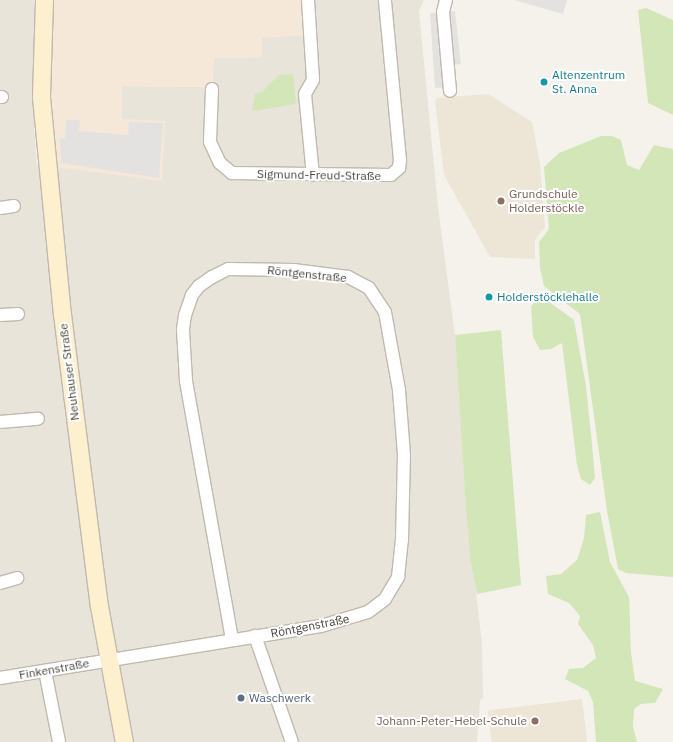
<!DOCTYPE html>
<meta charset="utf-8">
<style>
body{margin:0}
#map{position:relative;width:673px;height:742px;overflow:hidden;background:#f5f2ec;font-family:"IBM Plex Sans",sans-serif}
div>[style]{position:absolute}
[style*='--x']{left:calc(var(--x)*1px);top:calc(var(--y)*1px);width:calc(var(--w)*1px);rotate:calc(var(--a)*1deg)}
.residential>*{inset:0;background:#e8e4da}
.commercial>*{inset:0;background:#f5e8d9}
.education>*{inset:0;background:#ede6d7;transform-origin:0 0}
.green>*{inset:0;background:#d2e6b7}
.parking>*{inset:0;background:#e4e2e0}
.roads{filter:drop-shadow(1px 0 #c0b9ae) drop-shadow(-1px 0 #c0b9ae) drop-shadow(0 1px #c0b9ae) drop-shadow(0 -1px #c0b9ae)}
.street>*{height:12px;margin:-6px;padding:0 6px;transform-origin:6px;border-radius:6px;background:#fff}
.secondary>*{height:17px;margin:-8.5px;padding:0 8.5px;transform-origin:8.5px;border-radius:8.5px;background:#fcf0cf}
.dots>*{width:11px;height:11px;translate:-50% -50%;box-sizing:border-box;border:2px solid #fff;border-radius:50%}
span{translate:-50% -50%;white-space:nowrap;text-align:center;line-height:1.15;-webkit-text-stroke:4px #fff;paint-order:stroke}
.culture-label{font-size:12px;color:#0d838f}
.left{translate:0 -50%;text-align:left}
.street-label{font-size:12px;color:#49433a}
.education-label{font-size:12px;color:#785e54}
.right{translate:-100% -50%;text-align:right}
.service-label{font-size:12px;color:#4e5e75}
</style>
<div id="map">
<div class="residential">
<i style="clip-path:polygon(0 0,34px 0,34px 124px,37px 166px,55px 167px,122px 119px,122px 86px,212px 87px,214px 58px,262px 57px,261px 38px,306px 0,424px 0,419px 11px,438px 207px,455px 335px,465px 495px,482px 644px,483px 697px,480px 701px,477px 742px,0 742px)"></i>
</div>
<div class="commercial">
<i style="clip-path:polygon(54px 0,306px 0,309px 35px,262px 38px,262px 57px,214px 58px,212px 87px,122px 86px,122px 119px,165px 121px,162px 181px,55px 167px,49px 102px)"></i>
</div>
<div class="education">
<i style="clip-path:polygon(488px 94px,532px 122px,540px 164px,545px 227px,535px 240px,535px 259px,490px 257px,444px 175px,435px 102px,437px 98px)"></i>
<i style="left:582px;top:699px;width:43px;height:95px;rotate:83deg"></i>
</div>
<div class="green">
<i style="clip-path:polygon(646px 8px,673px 20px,673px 115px,648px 103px,638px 10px)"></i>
<i style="clip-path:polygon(293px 74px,296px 104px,252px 111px,255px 94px,262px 92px,279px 75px)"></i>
<i style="clip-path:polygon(601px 136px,612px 136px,621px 140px,627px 165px,639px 170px,654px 145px,673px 149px,673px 577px,626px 573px,618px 569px,607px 511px,580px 314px,544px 286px,540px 268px,539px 242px,549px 229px,544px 167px,559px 153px)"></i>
<i style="clip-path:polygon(542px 297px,574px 320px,586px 386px,592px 444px,595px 478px,590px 485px,581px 479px,577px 465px,562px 343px,551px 349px,540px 350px,533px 337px,531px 306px)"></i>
<i style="clip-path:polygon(501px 330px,521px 585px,477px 594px,471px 563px,465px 495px,455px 335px)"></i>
<i style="clip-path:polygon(600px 512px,610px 562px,629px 597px,631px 652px,635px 681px,663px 689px,655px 703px,641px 704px,634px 709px,633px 727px,637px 742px,596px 742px,593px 702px,588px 691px,565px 679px,569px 669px,583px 668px,596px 658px,593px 645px,578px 624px,580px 616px,569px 603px,548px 594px,546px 576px,561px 574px,577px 560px,584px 538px,586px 515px)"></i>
</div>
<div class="parking">
<i style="clip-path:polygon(514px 0,567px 0,563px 14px)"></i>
<i style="clip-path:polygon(455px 11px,461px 64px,445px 66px,447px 87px,435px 88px,430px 13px)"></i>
<i style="clip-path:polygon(66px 120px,80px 120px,79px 131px,128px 135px,129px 122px,163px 123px,159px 178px,61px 163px,60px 139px,65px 138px)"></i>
</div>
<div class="roads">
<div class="street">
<i style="--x:308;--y:0;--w:80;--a:86.4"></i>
<i style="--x:313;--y:80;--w:16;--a:120"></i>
<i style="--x:305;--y:94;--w:81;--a:84.4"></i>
<i style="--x:446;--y:0;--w:12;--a:104"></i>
<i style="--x:443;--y:12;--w:79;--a:84.9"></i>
<i style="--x:212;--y:89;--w:53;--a:92.2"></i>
<i style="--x:210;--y:142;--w:23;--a:65"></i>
<i style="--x:220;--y:163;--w:16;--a:40"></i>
<i style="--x:232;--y:173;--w:159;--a:0.7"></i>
<i style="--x:391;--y:175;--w:11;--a:-41"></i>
<i style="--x:399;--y:168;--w:8;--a:-83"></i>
<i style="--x:400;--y:160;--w:161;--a:-95.4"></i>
<i style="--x:0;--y:97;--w:2;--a:0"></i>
<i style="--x:0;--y:208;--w:14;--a:-8"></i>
<i style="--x:0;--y:315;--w:18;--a:-3"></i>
<i style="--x:0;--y:422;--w:38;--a:-5"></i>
<i style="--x:0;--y:583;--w:18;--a:-16"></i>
<i style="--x:255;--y:636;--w:112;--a:70.8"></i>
<i style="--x:45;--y:671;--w:72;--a:78.8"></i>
<i style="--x:0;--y:678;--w:325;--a:-9.2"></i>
<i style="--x:321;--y:626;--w:49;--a:-16.6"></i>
<i style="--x:368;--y:612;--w:21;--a:-37"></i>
<i style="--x:385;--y:599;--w:26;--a:-59"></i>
<i style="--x:398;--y:577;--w:37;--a:-84"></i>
<i style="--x:402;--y:540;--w:85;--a:-88.7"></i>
<i style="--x:404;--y:455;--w:65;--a:-94.4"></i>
<i style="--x:399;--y:390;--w:79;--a:-100.2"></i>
<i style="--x:385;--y:312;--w:29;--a:-124"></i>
<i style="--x:369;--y:288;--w:24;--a:-152"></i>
<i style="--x:348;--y:277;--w:53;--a:-172.5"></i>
<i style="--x:295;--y:270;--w:67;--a:-179.1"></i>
<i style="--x:228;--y:269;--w:18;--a:153"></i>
<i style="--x:212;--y:277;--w:16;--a:145"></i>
<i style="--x:199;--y:286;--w:11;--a:128"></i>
<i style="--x:192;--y:295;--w:21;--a:109"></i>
<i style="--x:185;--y:315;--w:15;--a:98"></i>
<i style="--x:183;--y:330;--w:51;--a:86.6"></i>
<i style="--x:186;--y:381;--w:262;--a:79.9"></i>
</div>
<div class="secondary">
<i style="--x:44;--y:0;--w:97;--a:91.8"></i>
<i style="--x:41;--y:97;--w:218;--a:84.5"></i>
<i style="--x:62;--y:314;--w:294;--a:82.8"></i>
<i style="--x:99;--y:606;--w:138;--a:79.6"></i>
</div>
</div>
<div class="dots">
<i style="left:544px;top:82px;background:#0f9aa8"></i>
<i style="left:501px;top:201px;background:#8d6e63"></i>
<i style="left:489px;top:297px;background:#0f9aa8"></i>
<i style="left:241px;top:698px;background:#5c6f8a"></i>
<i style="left:535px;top:721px;background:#8d6e63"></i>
</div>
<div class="culture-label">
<span class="left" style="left:552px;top:82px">Altenzentrum<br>St. Anna</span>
<span class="left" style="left:497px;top:297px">Holderstöcklehalle</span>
</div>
<div class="street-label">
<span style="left:319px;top:175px;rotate:1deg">Sigmund-Freud-Straße</span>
<span style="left:307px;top:274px;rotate:6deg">Röntgenstraße</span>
<span style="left:69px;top:372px;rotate:-97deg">Neuhauser Straße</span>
<span style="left:310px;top:626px;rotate:-11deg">Röntgenstraße</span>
<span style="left:54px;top:669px;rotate:-10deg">Finkenstraße</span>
</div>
<div class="education-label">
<span class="left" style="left:509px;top:201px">Grundschule<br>Holderstöckle</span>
<span class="right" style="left:527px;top:721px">Johann-Peter-Hebel-Schule</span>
</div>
<div class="service-label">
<span class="left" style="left:249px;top:698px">Waschwerk</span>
</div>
</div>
